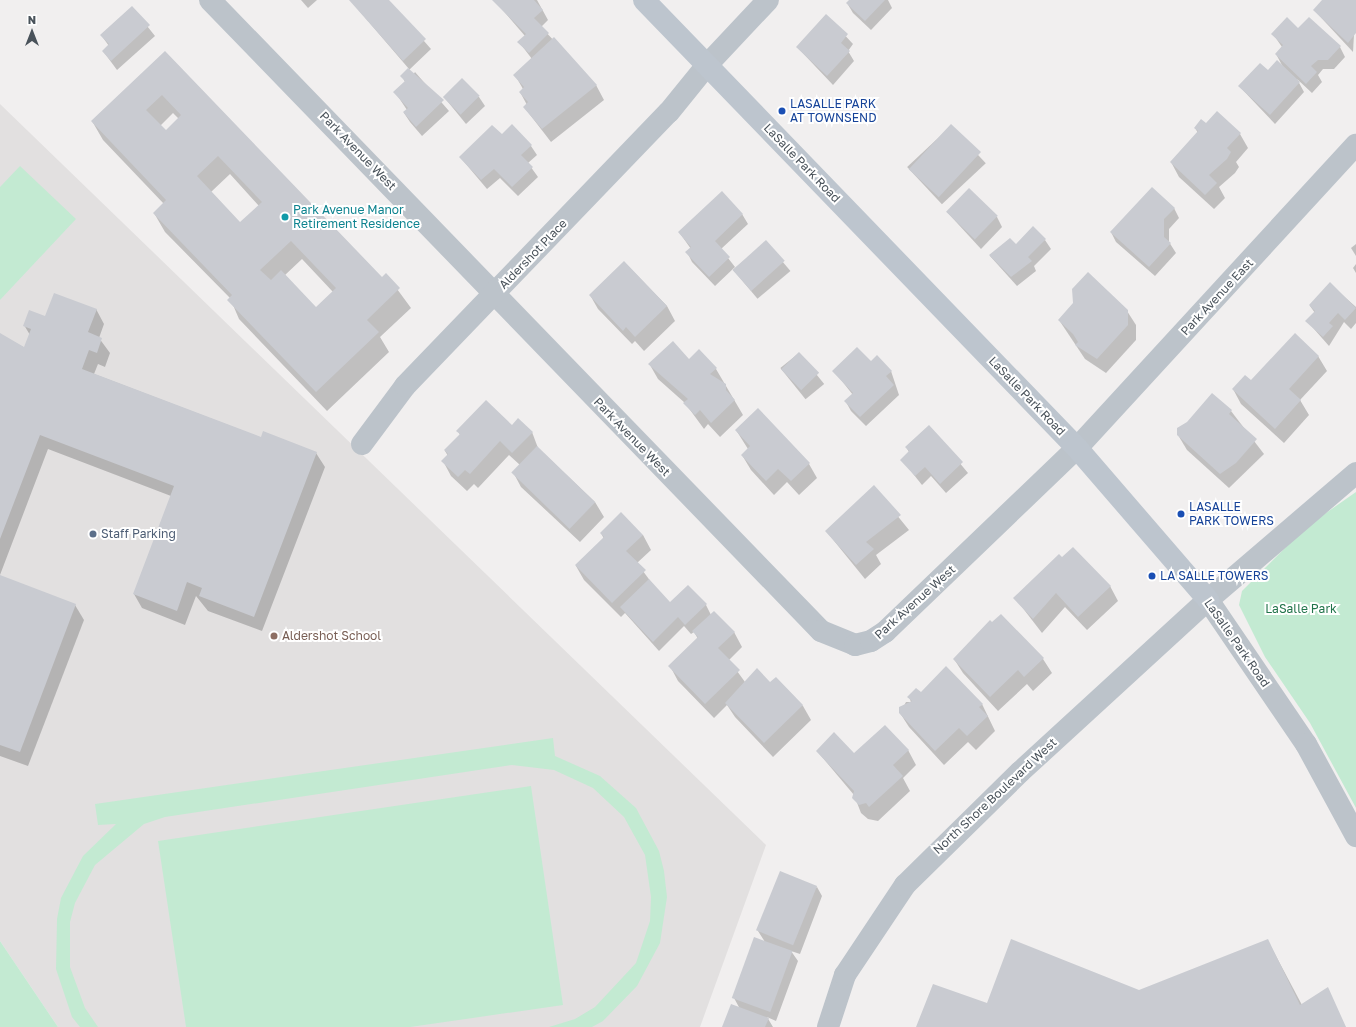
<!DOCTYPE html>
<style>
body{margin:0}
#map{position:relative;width:1356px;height:1027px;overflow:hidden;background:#f1efef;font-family:"Golos Text",sans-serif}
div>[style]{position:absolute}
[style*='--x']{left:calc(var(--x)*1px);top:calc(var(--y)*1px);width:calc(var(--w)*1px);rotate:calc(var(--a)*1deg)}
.education>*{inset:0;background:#e2e0e0}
.green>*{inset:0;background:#c3ead2}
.shadow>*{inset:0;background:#0003;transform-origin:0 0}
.building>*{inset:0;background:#c9cbd1;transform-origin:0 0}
.minor>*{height:22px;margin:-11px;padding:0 11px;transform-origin:11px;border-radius:11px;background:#bcc3ca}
.tertiary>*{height:22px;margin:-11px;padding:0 11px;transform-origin:11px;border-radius:11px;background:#bcc3ca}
.secondary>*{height:22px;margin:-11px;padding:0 11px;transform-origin:11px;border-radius:11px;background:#bdc5ce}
.dots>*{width:11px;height:11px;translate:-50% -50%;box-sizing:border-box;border:2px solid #fff;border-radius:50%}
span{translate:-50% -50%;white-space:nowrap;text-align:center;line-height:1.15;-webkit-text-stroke:4px #fff;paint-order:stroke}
.transit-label{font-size:12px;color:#164399}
.left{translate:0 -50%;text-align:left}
.street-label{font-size:12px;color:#49525a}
.culture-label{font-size:12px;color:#0d838f}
.service-label{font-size:12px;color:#4e5e75}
.park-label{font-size:12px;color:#22744b}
.education-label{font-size:12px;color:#785e54}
.north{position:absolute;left:12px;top:12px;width:40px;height:40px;-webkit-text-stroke:3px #fff;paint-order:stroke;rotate:0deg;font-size:11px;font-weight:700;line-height:16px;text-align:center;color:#49525a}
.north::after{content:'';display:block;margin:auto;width:14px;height:18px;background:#49525a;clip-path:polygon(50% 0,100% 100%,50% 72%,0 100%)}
</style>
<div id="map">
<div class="education">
<i style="clip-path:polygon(0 104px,766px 845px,700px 1027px,58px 1027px,0 941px)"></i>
</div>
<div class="green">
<i style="clip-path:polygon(20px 166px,76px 219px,0 300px,0 187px)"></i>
<i style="clip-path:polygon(1356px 492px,1356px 808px,1310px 723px,1265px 657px,1239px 605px,1242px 591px,1306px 527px)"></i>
<i style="clip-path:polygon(553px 738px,555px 756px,600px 776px,636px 808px,659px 851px,664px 871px,667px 897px,660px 943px,637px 986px,603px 1021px,592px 1027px,549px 1027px,575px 1019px,595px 1007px,636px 963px,650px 921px,651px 897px,645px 855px,624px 817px,593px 788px,554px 770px,512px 765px,165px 817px,144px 824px,95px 865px,75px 903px,70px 922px,70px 967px,85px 1008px,98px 1027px,80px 1027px,72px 1017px,56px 969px,57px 919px,61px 898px,83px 856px,116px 824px,98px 825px,95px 804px)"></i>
<i style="clip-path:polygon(531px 786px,563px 1005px,410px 1027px,186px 1027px,158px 841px)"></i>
<i style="clip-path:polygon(0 941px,58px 1027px,0 1027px)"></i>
</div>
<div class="shadow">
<i style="clip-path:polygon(301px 0,317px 0,308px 8px)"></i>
<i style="clip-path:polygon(350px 0,388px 0,431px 49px,409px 70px,413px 75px,415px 72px,449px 111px,422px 136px,410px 122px,404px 113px,407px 110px,395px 92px,405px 82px,402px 76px,409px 69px)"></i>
<i style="clip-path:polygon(494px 0,537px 0,548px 20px,541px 27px,596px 85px,604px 100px,551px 142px,524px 107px,527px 105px,520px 92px,523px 89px,515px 75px,532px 59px,519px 42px,525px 36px)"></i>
<i style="clip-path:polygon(851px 0,888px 0,892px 8px,871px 30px,853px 13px,847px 3px)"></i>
<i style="clip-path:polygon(1324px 0,1356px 0,1353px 52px,1314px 10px)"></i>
<i style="clip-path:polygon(132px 7px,155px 36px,117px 70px,103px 51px,109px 46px,101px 35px)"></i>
<i style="clip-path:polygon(826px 15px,853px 44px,848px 51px,854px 61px,833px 85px,797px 47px)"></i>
<i style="clip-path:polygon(1298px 30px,1340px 47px,1345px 57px,1334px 69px,1323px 69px,1318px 75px,1322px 82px,1312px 93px,1297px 79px,1304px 92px,1275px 124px,1239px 86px,1283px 67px,1276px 54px,1282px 47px,1273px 34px)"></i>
<i style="clip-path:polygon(evenodd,165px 52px,382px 278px,386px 274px,411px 308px,380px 337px,389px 352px,327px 411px,239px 319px,230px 298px,165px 232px,154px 213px,164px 204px,103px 140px,92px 121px,165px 52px,173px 113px,179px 119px,165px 132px,160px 126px,173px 113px,165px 52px,230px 174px,259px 206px,240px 223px,211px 192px,230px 174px,165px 52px,302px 259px,333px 292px,316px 308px,284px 276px,302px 259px)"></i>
<i style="clip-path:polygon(444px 97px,479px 97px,485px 106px,466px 124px)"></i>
<i style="left:951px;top:126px;width:51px;height:60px;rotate:47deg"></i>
<i style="clip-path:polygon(1195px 128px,1240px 134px,1248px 148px,1236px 162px,1239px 167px,1235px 173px,1219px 187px,1225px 198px,1214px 209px,1179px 177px,1171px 162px,1198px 133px)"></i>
<i style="clip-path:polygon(501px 136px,531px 146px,537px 155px,528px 163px,538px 177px,518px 196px,500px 178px,487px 189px,460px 157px)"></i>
<i style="clip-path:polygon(1174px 208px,1179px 218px,1169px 229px,1169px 242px,1176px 253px,1155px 276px,1116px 242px,1111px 232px)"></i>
<i style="clip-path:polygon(947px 212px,997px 217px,1002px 227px,981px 249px)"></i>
<i style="clip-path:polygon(742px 214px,748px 224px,721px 249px,735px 267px,715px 286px,692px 262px,687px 252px,691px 249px,679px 232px)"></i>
<i style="clip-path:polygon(1045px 240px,1051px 249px,1034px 266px,1036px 271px,1017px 286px,990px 256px,1016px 245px)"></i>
<i style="left:766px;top:242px;width:38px;height:43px;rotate:50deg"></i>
<i style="clip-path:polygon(1356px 244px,1356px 256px,1351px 248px)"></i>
<i style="clip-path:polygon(624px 262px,667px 306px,675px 321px,644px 351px,635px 341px,632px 344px,598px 309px,590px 295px)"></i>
<i style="clip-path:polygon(1356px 264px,1356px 273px,1353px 268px)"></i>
<i style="clip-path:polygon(1330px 284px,1356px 307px,1356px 323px,1351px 329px,1344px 322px,1329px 346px,1307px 321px,1315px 313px,1310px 306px)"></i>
<i style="clip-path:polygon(96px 309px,104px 324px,99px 338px,110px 353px,105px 367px,98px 364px,94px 374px,262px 438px,316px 453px,325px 467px,262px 631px,208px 611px,196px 596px,185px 625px,142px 608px,134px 594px,171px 496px,48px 449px,0 575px,0 335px,25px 348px,30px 335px,24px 325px,45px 318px)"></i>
<i style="clip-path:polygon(1127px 311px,1136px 325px,1136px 340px,1106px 373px,1085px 359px,1059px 320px)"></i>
<i style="left:799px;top:353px;width:40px;height:24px;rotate:51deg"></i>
<i style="clip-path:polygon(1318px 356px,1327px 371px,1300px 400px,1309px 415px,1284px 443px,1241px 404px,1233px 389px)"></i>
<i style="clip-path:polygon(689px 360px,716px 369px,743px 415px,720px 437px,708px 424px,704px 429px,685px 403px,658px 379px,650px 365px)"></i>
<i style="clip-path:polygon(871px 362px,891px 371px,899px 395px,866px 426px,851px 411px,846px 402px,853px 395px,834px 371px)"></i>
<i style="clip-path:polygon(1212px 394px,1231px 411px,1264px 454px,1229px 488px,1187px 450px,1178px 435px)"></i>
<i style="clip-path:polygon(512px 426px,532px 432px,538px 448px,595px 502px,604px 517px,580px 542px,521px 487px,513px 472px,520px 465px,509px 455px,478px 488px,474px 484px,467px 491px,451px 476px,443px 461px,448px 456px,445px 451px,460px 435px,458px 431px)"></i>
<i style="clip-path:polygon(929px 426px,968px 473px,946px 493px,931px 476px,922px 485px,902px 460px,909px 452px,906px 447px)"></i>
<i style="clip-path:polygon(736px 430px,809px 464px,817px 478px,799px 495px,787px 482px,774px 495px,751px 470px,742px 455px,748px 449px)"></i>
<i style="clip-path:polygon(874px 487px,909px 530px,876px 555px,881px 564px,865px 579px,826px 531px)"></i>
<i style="clip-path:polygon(601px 533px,643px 535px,651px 550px,637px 563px,654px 586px,670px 603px,706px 605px,711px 615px,734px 632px,742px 647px,729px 660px,745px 682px,770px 683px,776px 678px,803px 706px,811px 720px,773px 757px,735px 717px,727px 705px,714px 718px,678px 681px,670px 666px,698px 639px,694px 632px,691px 634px,684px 626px,659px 651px,625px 613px,621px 617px,584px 580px,576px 566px,604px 539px)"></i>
<i style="clip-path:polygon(1062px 558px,1110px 586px,1118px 601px,1087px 630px,1065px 607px,1042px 633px,1015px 598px)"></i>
<i style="clip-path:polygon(0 576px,75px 605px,84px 620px,28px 766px,0 756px)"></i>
<i style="clip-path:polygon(1001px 615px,1043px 659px,1052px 673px,1033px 691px,1027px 684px,998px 711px,963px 673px,954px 659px)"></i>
<i style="clip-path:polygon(921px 693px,982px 704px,995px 731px,976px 750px,968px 742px,944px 765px,909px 727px,900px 713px,906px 702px,911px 702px,909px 697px)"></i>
<i style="clip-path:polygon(908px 750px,916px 765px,903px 778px,910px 791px,878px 821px,868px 819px,861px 813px,854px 795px,817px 751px,854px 755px)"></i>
<i style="clip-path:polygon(817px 887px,822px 896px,800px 954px,791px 951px,798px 961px,776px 1021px,767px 1017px,773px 1027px,723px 1027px,740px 1009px,734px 998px,765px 942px,758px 931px)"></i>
<i style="clip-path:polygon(1268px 941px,1302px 1005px,1346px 1027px,917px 1027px,991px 1008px,1139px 991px)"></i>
</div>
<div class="building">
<i style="clip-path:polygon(349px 0,389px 0,426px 39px,403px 61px)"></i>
<i style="clip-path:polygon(492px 0,534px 0,543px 10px,534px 18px,549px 33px,529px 53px,517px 42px,526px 34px)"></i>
<i style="clip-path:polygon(849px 0,885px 0,865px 21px,846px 3px)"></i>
<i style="clip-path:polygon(1322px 0,1356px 0,1356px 33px,1348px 43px,1313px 10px)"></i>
<i style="clip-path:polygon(132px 6px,150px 25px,111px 61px,102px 51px,109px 44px,100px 35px)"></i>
<i style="clip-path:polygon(826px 14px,848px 34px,841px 43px,850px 51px,827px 76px,796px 47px)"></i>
<i style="clip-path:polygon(1287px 17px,1298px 28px,1309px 17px,1341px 46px,1328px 60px,1318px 60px,1311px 66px,1317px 72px,1306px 84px,1275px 54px,1283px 45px,1271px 34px)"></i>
<i style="clip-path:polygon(554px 37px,597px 85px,542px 129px,523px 107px,528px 102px,519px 92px,524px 87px,513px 75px)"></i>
<i style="clip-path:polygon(evenodd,165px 51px,382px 277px,386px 273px,400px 288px,367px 320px,379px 332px,316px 392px,227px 300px,232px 295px,153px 213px,166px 200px,91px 121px,165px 51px,162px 95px,181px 115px,166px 130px,146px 110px,162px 95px,165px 51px,218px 156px,262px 202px,240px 222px,197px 176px,218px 156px,165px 51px,291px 241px,336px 288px,316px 307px,281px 270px,271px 280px,260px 270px,291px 241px)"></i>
<i style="clip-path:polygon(1277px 60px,1300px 82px,1270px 115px,1238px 86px,1260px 63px,1268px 70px)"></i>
<i style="clip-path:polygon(408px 68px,444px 100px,416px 127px,403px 112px,408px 108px,393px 92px,405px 81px,400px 76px)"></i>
<i style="left:462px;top:78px;width:25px;height:27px;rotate:45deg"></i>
<i style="clip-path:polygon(1217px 111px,1241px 133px,1227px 148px,1231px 152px,1227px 159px,1209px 175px,1217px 183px,1205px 195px,1170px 162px,1198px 131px,1194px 128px,1201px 119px,1206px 123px)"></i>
<i style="clip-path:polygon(512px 124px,532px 145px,521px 155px,533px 167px,512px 187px,494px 169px,481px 180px,459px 157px,492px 125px,502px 134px)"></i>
<i style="left:951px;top:124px;width:41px;height:62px;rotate:43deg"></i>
<i style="clip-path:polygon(1152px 187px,1175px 208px,1164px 219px,1164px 237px,1171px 243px,1149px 267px,1110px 232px)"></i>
<i style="left:969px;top:188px;width:40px;height:33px;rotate:44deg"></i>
<i style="clip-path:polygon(722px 191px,743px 214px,715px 241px,730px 257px,709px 277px,685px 252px,691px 247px,678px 232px)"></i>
<i style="clip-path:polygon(1033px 226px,1046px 239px,1028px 257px,1032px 261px,1011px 277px,989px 255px,1010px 238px,1016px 244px)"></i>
<i style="left:766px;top:240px;width:28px;height:45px;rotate:48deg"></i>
<i style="clip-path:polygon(624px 261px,667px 306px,635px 337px,626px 327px,623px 331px,589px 295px)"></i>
<i style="clip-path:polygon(1088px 272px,1128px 310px,1128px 325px,1097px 359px,1075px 345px,1078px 342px,1073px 334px,1058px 320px,1073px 303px,1072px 289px)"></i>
<i style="clip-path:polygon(1330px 282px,1356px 308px,1345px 320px,1338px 313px,1329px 323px,1333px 326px,1323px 337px,1305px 321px,1315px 311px,1309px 305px)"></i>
<i style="clip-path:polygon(54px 293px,97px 309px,88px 332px,102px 338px,97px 353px,89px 350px,82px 369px,261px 437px,263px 431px,317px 452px,254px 617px,199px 596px,202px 588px,187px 582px,177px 611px,133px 594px,174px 486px,40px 435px,0 539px,0 333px,24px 347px,31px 329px,23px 326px,29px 310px,45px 316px)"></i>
<i style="clip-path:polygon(1295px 333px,1319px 356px,1289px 389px,1301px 400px,1275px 429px,1232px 389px,1245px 375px,1251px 380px)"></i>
<i style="clip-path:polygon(673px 341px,689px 359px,699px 349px,717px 368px,710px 374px,726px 384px,726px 390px,735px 400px,711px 423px,700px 410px,695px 415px,683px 403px,688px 399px,648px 364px)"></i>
<i style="clip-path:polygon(857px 347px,871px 361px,877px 355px,892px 371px,886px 376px,894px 385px,860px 417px,844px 401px,853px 393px,832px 371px)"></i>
<i style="left:799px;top:352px;width:29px;height:25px;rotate:46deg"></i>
<i style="clip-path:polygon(1212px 393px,1232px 410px,1229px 414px,1257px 439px,1236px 463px,1220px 474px,1177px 435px,1177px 428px,1187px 422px)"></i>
<i style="clip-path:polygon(486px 400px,512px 425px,518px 418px,533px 432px,512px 453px,500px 441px,470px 474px,465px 470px,458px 477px,441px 461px,448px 454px,444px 450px,460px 434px,456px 431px)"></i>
<i style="clip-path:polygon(758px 408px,810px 463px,791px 481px,778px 469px,766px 481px,741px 455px,750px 446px,735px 430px)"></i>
<i style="clip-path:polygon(929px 425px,963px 462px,940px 484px,925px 467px,915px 476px,900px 460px,909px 451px,905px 447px)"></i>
<i style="left:537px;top:446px;width:81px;height:37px;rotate:44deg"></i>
<i style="clip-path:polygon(874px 485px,901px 515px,866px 542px,874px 549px,856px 565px,825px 531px)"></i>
<i style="clip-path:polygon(621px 512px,643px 535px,626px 551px,646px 570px,612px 603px,575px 565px,604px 537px,600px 533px)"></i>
<i style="clip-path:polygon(1073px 547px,1111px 586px,1078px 617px,1056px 593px,1033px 619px,1013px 598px,1059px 554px,1062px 557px)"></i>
<i style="clip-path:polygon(0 575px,76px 604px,20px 752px,0 745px)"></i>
<i style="clip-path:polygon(649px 579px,670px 602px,688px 585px,707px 604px,685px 625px,678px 617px,653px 642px,620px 607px)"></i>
<i style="clip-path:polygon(714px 611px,735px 632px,718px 648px,740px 670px,705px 704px,668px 666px,698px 637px,692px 631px)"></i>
<i style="clip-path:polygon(1001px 614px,1044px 658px,1024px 677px,1018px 670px,990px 697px,953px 659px,990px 620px,992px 622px)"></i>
<i style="clip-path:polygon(946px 666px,983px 704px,979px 707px,988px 716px,967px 736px,959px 728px,935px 751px,899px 713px,899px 707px,912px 701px,907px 697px,916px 688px,921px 692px)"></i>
<i style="clip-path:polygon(757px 668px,770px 682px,776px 677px,803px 705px,764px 743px,725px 703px)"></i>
<i style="clip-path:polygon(885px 725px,909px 750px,893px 765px,903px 776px,869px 807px,866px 803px,859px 805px,852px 798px,854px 791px,816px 751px,834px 732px,854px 753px)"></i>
<i style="left:780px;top:871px;width:40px;height:64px;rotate:22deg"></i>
<i style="left:754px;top:937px;width:41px;height:65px;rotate:20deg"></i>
<i style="clip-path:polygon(1011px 939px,1139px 990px,1268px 939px,1300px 1005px,1328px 987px,1346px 1027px,916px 1027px,933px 984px,987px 1003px)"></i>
<i style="clip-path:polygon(731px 1004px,769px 1018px,765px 1027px,722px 1027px)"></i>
</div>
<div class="minor">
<i style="--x:210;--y:0;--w:878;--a:45.92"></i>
<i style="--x:821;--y:631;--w:37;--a:22"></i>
<i style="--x:855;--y:645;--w:16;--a:-14"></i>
<i style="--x:871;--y:641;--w:17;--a:-33"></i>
<i style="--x:885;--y:632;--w:266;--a:-43.8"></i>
<i style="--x:1077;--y:448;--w:412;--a:-47.4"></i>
<i style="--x:362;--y:444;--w:72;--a:-53.4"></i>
<i style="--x:405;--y:386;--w:380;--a:-46.1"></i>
<i style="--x:669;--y:112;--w:60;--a:-51"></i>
<i style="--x:828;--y:1027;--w:55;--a:-71.9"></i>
<i style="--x:845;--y:975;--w:108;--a:-56.3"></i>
<i style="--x:905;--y:885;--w:161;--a:-44.5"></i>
<i style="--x:1020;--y:772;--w:255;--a:-42.5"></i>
</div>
<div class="tertiary">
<i style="--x:707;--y:65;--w:89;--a:-46.8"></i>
<i style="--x:1356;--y:473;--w:195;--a:139.4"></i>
<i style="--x:1208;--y:600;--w:174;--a:55.8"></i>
<i style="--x:1306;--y:744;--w:105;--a:61.5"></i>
</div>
<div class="secondary">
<i style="--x:644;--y:0;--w:623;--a:45.98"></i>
<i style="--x:1077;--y:448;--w:201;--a:49.2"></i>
</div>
<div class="dots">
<i style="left:782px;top:111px;background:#1a4fb4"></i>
<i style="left:285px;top:217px;background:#0f9aa8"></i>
<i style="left:1181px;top:514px;background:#1a4fb4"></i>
<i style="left:93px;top:534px;background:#5c6f8a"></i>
<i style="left:1152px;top:576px;background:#1a4fb4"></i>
<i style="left:274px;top:636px;background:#8d6e63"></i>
</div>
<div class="transit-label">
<span class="left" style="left:790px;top:111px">LASALLE PARK<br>AT TOWNSEND</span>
<span class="left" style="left:1189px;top:514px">LASALLE<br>PARK TOWERS</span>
<span class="left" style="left:1160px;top:576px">LA SALLE TOWERS</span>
</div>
<div class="street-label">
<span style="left:358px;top:151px;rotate:46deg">Park Avenue West</span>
<span style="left:802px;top:163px;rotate:46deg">LaSalle Park Road</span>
<span style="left:533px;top:254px;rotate:-46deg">Aldershot Place</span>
<span style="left:1217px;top:297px;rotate:-47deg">Park Avenue East</span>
<span style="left:1027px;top:396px;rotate:46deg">LaSalle Park Road</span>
<span style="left:632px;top:437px;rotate:46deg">Park Avenue West</span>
<span style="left:915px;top:602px;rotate:-42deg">Park Avenue West</span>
<span style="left:1237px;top:643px;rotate:55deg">LaSalle Park Road</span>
<span style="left:995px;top:796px;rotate:-43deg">North Shore Boulevard West</span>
</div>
<div class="culture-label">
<span class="left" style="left:293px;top:217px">Park Avenue Manor<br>Retirement Residence</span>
</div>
<div class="service-label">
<span class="left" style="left:101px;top:534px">Staff Parking</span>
</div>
<div class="park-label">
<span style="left:1301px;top:609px">LaSalle Park</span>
</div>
<div class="education-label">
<span class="left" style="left:282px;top:636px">Aldershot School</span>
</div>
<div class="north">N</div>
</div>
